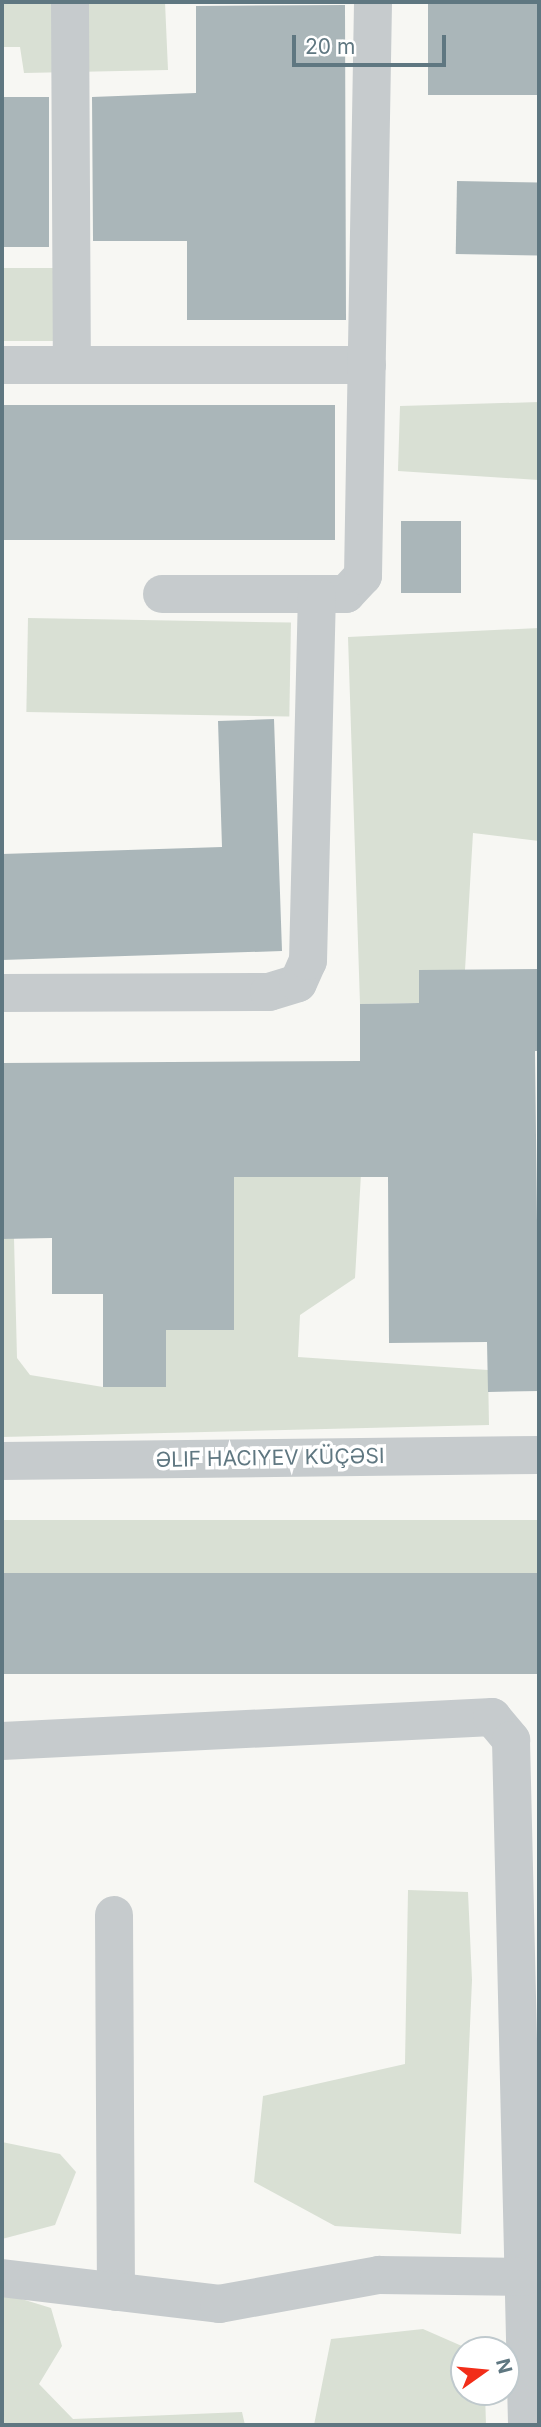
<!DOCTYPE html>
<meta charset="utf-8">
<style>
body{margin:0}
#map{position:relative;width:541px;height:2427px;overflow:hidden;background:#f7f7f3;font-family:Inter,sans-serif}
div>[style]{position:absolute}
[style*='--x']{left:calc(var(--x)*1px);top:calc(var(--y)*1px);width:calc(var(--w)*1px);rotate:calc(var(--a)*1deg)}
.green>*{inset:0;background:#d9e0d4;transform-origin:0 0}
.building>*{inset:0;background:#aab6b9;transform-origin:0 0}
.minor>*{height:38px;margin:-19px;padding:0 19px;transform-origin:19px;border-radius:19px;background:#c6cbcd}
span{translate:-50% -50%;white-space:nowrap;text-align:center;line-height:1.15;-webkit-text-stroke:7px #fff;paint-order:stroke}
.street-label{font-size:21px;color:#5f7781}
.frame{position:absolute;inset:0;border:4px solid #5f7781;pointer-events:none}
.north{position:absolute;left:450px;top:2336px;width:70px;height:70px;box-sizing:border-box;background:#fff;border:2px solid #bfc9cd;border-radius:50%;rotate:75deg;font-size:19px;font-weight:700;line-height:28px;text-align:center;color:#5f7781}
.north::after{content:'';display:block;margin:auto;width:24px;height:32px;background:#f22d19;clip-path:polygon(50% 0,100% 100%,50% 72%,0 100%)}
.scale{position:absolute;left:292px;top:35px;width:154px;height:32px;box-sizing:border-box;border:4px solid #5f7781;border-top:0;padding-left:9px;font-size:21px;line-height:24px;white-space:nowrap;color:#5f7781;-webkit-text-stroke:5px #fff;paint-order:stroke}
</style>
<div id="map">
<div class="green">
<i style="clip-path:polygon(2px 2px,165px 2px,168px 70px,24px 73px,20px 47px,2px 47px)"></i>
<i style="left:2px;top:268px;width:51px;height:73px"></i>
<i style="clip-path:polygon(539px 402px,539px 480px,398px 471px,400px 406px)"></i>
<i style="left:28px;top:618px;width:263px;height:94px;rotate:1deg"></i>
<i style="clip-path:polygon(539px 628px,539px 841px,473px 833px,465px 970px,419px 970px,419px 1003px,360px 1004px,348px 637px)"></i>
<i style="clip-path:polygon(318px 1086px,361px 1174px,355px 1278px,300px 1315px,298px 1357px,488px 1370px,489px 1425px,2px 1437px,2px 1239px,14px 1238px,17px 1358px,30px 1375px,103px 1387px,166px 1387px,166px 1330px,234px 1329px,234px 1177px,318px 1177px)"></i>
<i style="left:539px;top:1520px;width:53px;height:537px;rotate:90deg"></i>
<i style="clip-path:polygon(408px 1890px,468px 1892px,472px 1980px,461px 2234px,335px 2226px,254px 2182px,263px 2096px,405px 2064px)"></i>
<i style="clip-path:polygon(2px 2142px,60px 2154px,76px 2172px,55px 2225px,2px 2239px)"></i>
<i style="clip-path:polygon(2px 2293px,51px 2308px,62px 2346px,39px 2384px,73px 2419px,242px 2412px,245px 2425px,2px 2425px)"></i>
<i style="clip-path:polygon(423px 2329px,471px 2350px,464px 2350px,464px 2392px,485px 2392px,486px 2425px,314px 2425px,331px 2339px)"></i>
</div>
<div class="building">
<i style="left:428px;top:2px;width:111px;height:93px"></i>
<i style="clip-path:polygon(345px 5px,346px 320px,187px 320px,187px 241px,93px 241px,92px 97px,196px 93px,196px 6px)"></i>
<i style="left:2px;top:97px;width:47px;height:150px"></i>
<i style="left:457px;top:181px;width:82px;height:73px;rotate:1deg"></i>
<i style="left:335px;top:405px;width:135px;height:333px;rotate:90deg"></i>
<i style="left:401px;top:521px;width:60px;height:72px"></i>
<i style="clip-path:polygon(274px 719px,282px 951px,2px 960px,2px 854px,222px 847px,218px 721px)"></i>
<i style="clip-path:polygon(539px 969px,539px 1051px,535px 1051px,539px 1391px,488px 1392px,487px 1342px,389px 1343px,388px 1177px,234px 1177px,234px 1330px,166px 1330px,166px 1387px,103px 1387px,103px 1294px,52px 1294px,52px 1238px,2px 1239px,2px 1063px,360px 1061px,360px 1004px,419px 1003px,419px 970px)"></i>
<i style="left:539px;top:1573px;width:101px;height:537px;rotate:90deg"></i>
</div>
<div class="minor">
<i style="--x:70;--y:2;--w:363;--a:89.7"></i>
<i style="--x:2;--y:365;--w:365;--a:0"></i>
<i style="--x:162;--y:594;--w:184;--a:0"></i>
<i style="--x:346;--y:594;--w:25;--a:-47"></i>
<i style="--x:363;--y:576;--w:574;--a:-89"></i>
<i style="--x:2;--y:993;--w:267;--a:-0.2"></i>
<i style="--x:269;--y:992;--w:30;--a:-17"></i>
<i style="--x:298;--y:983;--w:24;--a:-66"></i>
<i style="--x:308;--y:961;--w:365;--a:-88.6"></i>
<i style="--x:2;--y:1461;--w:537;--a:-0.64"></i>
<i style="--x:2;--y:1741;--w:491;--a:-2.8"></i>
<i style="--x:492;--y:1717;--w:30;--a:50"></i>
<i style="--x:511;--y:1740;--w:685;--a:88.66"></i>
<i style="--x:114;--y:1915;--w:377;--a:89.7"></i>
<i style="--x:2;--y:2278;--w:219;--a:6.8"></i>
<i style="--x:219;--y:2304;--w:163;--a:-10.3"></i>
<i style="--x:379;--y:2275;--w:144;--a:0.8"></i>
</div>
<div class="street-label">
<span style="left:270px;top:1458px;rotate:-1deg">ƏLIF HACIYEV KÜÇƏSI</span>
</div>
<div class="frame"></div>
<div class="north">N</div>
<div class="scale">20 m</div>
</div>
